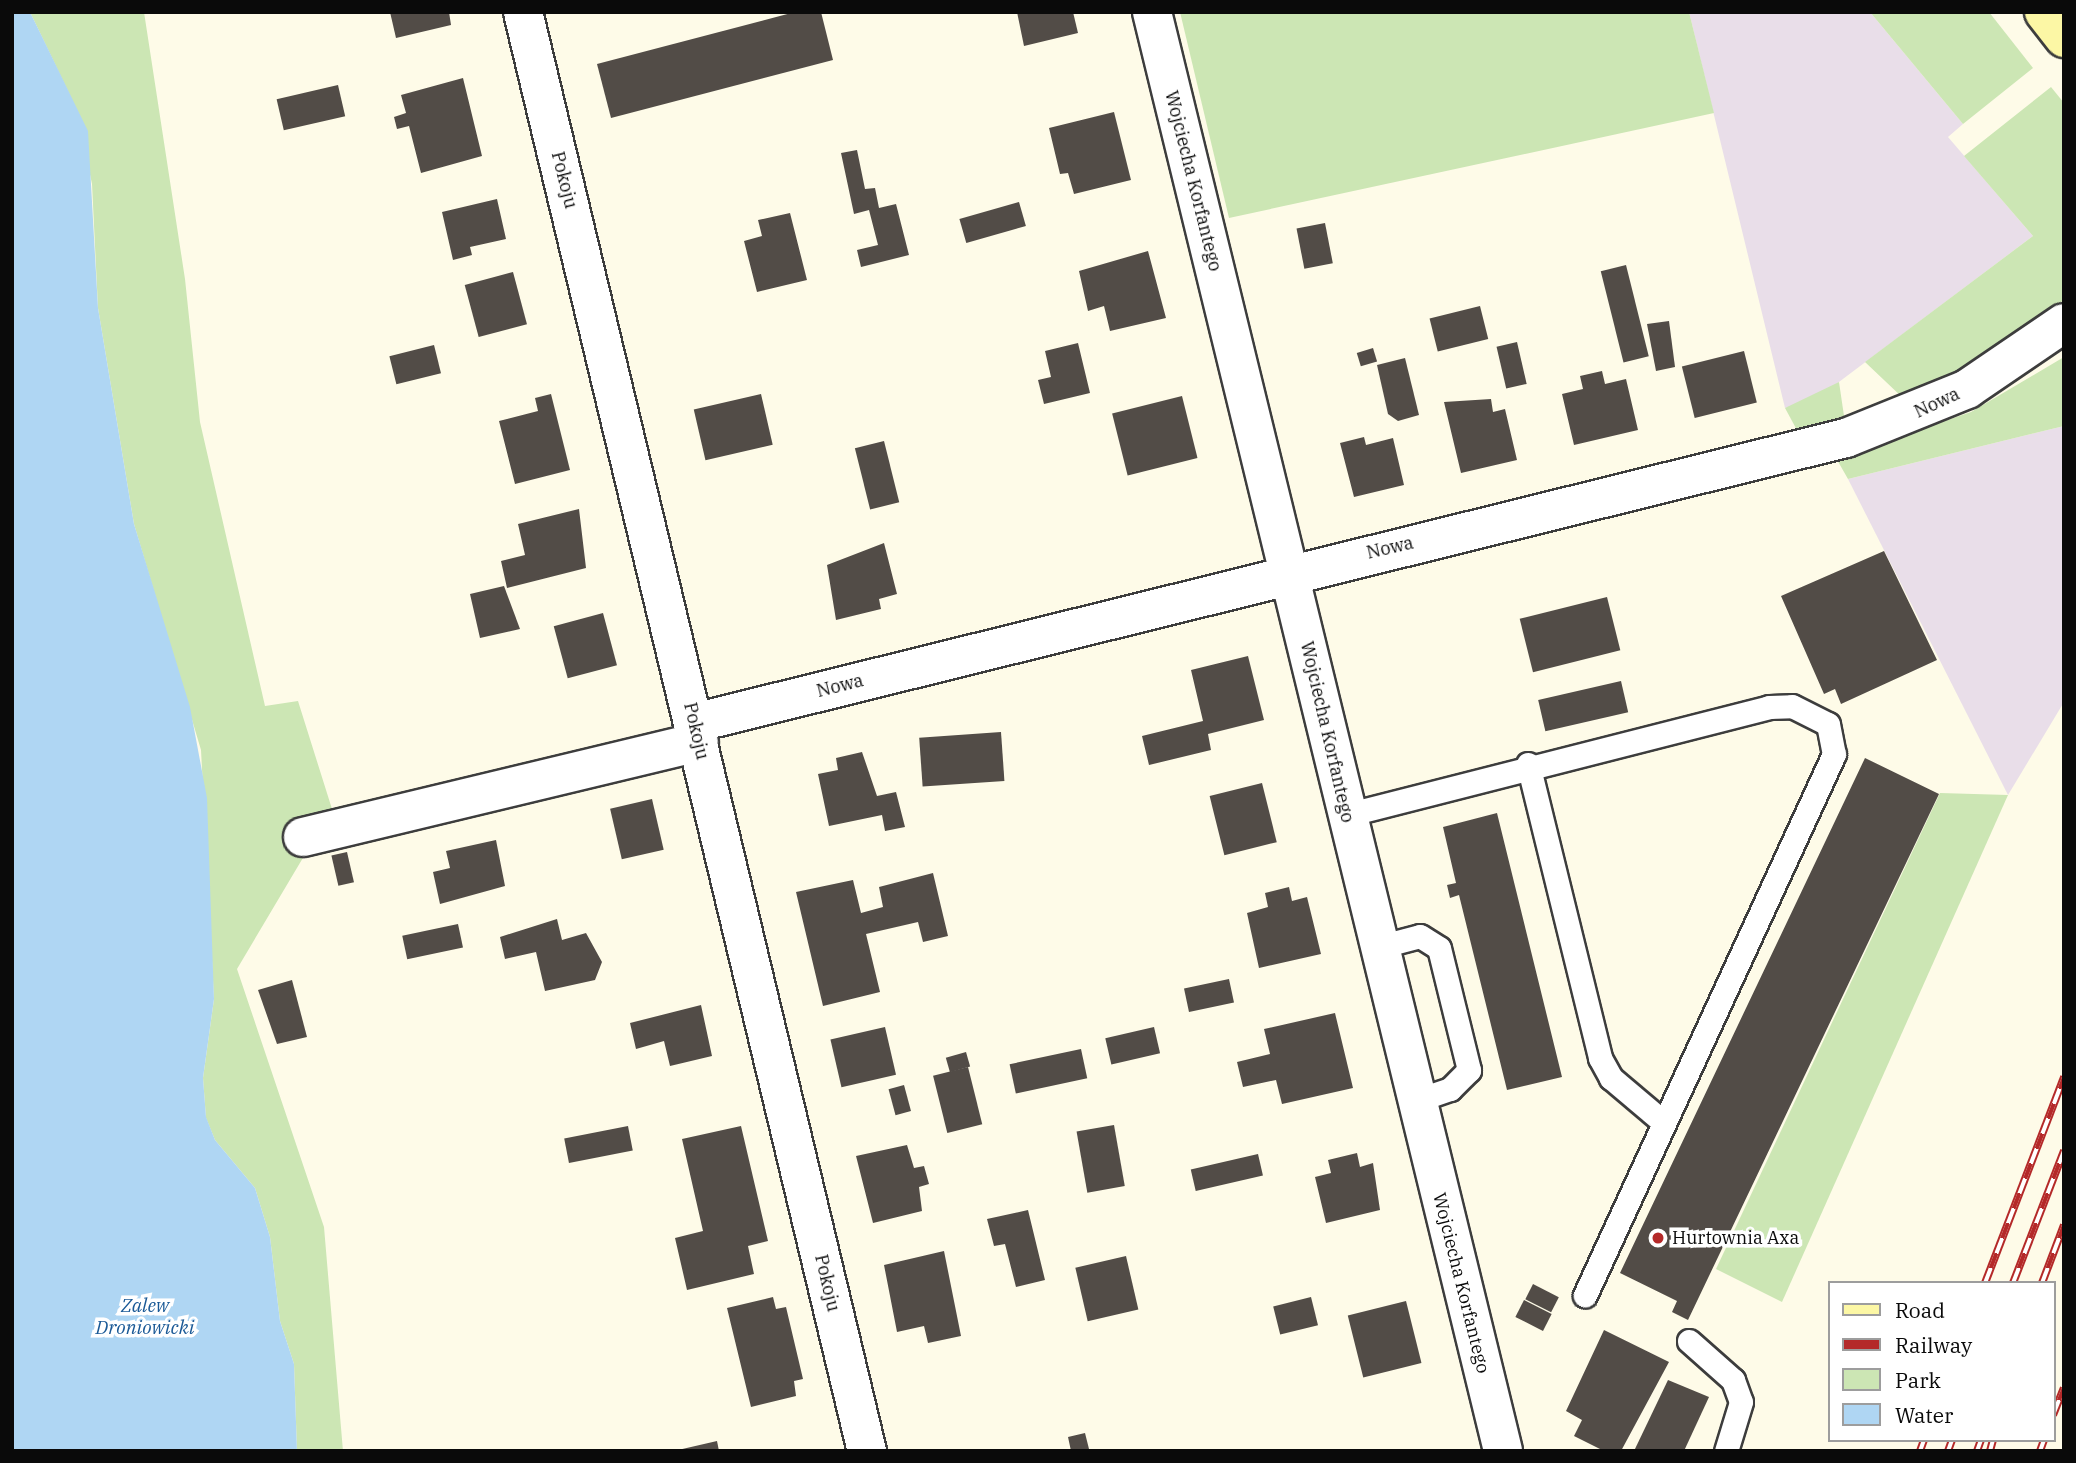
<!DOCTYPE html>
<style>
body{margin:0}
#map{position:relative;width:2076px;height:1463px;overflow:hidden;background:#fefbe8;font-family:"IBM Plex Serif",serif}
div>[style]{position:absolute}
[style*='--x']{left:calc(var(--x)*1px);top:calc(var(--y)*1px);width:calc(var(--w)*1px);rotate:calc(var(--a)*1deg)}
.industrial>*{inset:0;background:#e9dee9}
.green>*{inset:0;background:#cce6b4}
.water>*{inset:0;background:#afd6f3}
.building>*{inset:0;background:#524c47;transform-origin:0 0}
.roads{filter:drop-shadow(2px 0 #3d3d3d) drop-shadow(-2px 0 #3d3d3d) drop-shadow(0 2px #3d3d3d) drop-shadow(0 -2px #3d3d3d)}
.service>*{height:23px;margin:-11.5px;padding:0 11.5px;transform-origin:11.5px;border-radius:11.5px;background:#fff}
.minor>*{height:38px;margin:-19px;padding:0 19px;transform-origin:19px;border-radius:19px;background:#fff}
.secondary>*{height:38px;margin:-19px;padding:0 19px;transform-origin:19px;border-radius:19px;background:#fcf7a5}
.rail>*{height:8px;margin-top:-4px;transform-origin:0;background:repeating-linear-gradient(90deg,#fff 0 16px,#b42929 0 32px);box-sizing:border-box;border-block:2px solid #b42929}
.dots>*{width:19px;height:19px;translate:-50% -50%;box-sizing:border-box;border:4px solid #fff;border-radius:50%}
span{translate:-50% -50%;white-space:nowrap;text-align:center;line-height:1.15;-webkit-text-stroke:7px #fff;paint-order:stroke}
.street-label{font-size:18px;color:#0a0a0a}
.poi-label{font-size:18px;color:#0a0a0a}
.left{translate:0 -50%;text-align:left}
.water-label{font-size:19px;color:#1a5996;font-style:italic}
.frame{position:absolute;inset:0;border:14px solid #0a0a0a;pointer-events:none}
.legend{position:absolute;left:1828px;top:1281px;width:228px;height:161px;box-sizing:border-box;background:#fff;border:2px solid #9d9d9d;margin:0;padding:9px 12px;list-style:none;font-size:21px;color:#0a0a0a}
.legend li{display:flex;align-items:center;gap:14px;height:35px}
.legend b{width:35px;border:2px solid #9d9d9d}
</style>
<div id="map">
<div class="industrial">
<i style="clip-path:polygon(1689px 12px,1870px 12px,1963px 124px,1948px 137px,2033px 236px,1815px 400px,1785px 408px)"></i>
<i style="clip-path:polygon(2064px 426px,2064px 702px,2008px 795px,1848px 479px)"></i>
</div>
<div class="green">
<i style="clip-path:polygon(30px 12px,144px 12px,185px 279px,200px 422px,265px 706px,298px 701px,332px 809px,237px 969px,324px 1227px,343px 1451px,297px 1451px,294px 1364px,280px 1321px,270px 1237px,255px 1188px,215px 1140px,206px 1118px,203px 1078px,214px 999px,201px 750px,134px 524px,98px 308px,92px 184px,76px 108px)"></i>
<i style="clip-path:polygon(1180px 12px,1689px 12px,1714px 113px,1229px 218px)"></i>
<i style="clip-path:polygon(1870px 12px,1989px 12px,2033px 68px,1963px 124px)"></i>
<i style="clip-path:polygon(2051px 87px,2064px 103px,2064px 300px,1951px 378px,1904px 399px,1865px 362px,2033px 236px,1964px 156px)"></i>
<i style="clip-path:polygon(2064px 357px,2064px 426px,1848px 479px,1836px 458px,1971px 412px)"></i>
<i style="clip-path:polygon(1839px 382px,1844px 416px,1798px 432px,1785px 408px)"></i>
<i style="clip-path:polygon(1940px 793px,2008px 795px,1782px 1302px,1716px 1269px)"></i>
</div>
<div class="water">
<i style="clip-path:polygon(12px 12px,30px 12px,88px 131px,98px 308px,134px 524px,190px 707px,207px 798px,214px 999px,203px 1078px,206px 1117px,215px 1140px,255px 1188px,270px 1237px,280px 1321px,294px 1364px,297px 1451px,12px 1450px)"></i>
</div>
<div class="building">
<i style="clip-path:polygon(390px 12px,449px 12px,451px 25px,396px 38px)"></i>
<i style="clip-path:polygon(795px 12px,821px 12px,833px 60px,611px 118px,597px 64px)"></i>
<i style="clip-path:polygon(1017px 12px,1073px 12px,1078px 33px,1024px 46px)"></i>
<i style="clip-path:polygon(463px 78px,482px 156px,421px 173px,409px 126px,397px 129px,394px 117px,406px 113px,401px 95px)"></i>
<i style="left:338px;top:85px;width:32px;height:63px;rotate:77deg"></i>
<i style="clip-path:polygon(1114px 112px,1131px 180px,1074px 194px,1068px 173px,1060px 174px,1049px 128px)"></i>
<i style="clip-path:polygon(857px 150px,865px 189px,875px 188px,879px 208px,896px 204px,909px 255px,861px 267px,857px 250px,878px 245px,869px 210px,854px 214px,841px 153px)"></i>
<i style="clip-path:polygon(497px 199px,506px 239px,470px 247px,472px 255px,453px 260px,442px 212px)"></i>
<i style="left:1019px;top:202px;width:25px;height:62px;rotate:74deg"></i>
<i style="clip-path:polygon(790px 213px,807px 280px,757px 292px,744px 241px,762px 236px,758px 220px)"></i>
<i style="left:1325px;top:223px;width:41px;height:29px;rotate:79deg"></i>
<i style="clip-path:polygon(1148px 251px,1166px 318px,1110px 331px,1104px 306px,1088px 311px,1079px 271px)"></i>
<i style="left:1626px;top:265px;width:94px;height:26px;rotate:76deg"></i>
<i style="left:513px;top:272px;width:54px;height:50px;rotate:75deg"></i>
<i style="left:1480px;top:306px;width:34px;height:52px;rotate:76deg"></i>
<i style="clip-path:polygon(1669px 321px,1675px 367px,1656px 371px,1647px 324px)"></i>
<i style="left:1517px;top:342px;width:43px;height:21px;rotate:77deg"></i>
<i style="clip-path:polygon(1078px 343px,1090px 393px,1044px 404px,1038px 380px,1051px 377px,1045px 351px)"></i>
<i style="left:434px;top:345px;width:29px;height:46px;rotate:76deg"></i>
<i style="left:1373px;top:348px;width:14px;height:17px;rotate:73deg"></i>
<i style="left:1744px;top:351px;width:53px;height:64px;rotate:76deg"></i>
<i style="clip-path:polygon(1405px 358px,1419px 415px,1398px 421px,1388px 414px,1377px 365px)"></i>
<i style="clip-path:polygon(1602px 371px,1605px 384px,1626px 379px,1638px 430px,1574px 445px,1562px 394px,1583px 389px,1580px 376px)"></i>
<i style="clip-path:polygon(551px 394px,570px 470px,515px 484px,499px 421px,538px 411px,535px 398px)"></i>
<i style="left:761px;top:394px;width:52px;height:69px;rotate:77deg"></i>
<i style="left:1182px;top:396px;width:64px;height:72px;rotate:76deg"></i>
<i style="clip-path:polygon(1491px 399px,1493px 412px,1505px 409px,1517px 460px,1461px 473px,1444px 402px)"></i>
<i style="clip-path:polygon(1364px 437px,1366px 445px,1393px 438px,1404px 485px,1354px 497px,1340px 443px)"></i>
<i style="left:884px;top:441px;width:63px;height:30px;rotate:76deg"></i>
<i style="clip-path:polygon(579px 509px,586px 568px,507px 588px,501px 561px,525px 555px,518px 524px)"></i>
<i style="clip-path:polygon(884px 543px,897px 594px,879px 599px,881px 609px,836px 620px,827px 565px)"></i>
<i style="clip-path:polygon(1884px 551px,1937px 660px,1841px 704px,1835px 689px,1824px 694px,1781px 596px)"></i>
<i style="clip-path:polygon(504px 586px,520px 629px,480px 638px,470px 594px)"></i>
<i style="left:1607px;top:597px;width:55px;height:90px;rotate:76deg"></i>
<i style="left:603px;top:613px;width:54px;height:51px;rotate:75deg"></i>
<i style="clip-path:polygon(1248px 656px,1264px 720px,1208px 734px,1211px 750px,1149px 765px,1142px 736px,1203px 721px,1191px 670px)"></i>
<i style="left:1621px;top:681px;width:32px;height:85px;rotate:77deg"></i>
<i style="left:1001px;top:732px;width:49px;height:82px;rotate:86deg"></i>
<i style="clip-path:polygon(862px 752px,877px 796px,896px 792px,905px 827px,885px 831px,882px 815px,829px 826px,818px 774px,838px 770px,836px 758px)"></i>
<i style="clip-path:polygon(1865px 758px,1939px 794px,1688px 1320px,1672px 1312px,1677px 1301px,1620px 1273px)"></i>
<i style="left:1262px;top:783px;width:61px;height:54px;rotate:76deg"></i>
<i style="left:652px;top:799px;width:52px;height:43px;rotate:77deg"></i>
<i style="clip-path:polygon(1497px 813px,1562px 1077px,1507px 1090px,1459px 895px,1450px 898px,1447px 885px,1456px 883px,1443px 827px)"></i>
<i style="clip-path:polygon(496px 840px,505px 886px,440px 904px,433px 872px,450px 868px,446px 851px)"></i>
<i style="left:347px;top:852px;width:31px;height:16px;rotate:77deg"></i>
<i style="clip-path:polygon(933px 873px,948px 936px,923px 942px,918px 922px,866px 934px,880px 992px,823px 1006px,796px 892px,853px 880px,861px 913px,883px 907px,879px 887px)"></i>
<i style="clip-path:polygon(1289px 887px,1292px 901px,1307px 897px,1321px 954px,1259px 968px,1247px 913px,1268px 907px,1265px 893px)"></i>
<i style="clip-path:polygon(557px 919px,562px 940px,586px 933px,602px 962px,595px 980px,545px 991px,536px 952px,505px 959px,500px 937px)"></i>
<i style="left:458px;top:924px;width:24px;height:57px;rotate:78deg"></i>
<i style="left:1229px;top:979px;width:24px;height:46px;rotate:78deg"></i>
<i style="clip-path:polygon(292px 980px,307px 1037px,277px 1044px,258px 990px)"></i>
<i style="clip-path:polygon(701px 1005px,712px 1056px,670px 1066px,664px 1041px,636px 1049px,630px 1023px)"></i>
<i style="clip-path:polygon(1335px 1013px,1353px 1088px,1282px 1104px,1276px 1080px,1243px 1087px,1237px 1062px,1270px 1054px,1264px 1029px)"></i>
<i style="left:885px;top:1027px;width:49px;height:56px;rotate:77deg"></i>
<i style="left:1154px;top:1027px;width:27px;height:50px;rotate:77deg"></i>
<i style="left:1081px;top:1049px;width:30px;height:73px;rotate:78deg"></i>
<i style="left:966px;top:1052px;width:15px;height:21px;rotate:74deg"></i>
<i style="left:968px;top:1067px;width:59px;height:36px;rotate:76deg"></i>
<i style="left:904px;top:1085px;width:27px;height:16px;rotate:75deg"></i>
<i style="left:1114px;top:1125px;width:62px;height:38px;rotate:80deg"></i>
<i style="left:628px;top:1126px;width:25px;height:65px;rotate:79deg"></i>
<i style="clip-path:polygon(741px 1126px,768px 1241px,748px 1246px,754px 1274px,687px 1290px,675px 1238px,703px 1231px,682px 1139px)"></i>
<i style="clip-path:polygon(907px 1145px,914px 1168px,924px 1166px,929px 1184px,919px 1187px,922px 1211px,873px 1223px,856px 1156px)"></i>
<i style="clip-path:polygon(1357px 1153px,1360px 1167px,1373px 1163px,1380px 1210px,1326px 1223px,1315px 1177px,1331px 1173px,1328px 1160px)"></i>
<i style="left:1258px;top:1154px;width:22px;height:69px;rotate:77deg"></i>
<i style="clip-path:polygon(1028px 1210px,1045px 1280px,1016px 1287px,1005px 1244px,994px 1246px,987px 1219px)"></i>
<i style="clip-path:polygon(944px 1251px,961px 1336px,928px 1343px,924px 1326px,897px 1332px,884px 1265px)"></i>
<i style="left:1126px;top:1256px;width:55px;height:52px;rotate:77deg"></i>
<i style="left:1533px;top:1284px;width:29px;height:17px;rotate:27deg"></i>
<i style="clip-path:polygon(773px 1297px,776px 1309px,786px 1307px,803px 1379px,794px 1381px,796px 1396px,751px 1407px,727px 1308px)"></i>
<i style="left:1311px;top:1297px;width:29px;height:39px;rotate:76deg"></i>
<i style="left:1524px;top:1300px;width:31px;height:19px;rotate:27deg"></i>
<i style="left:1406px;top:1301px;width:64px;height:60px;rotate:76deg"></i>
<i style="clip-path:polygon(1604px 1330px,1669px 1362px,1621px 1451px,1604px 1451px,1574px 1436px,1582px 1420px,1566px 1411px)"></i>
<i style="clip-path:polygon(1668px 1380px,1709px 1397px,1684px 1451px,1634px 1451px)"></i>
<i style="clip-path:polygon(1085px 1433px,1089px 1449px,1106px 1451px,1071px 1451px,1068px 1437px)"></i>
<i style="clip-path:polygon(717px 1441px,719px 1451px,678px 1451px,678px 1450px)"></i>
</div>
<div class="roads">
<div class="service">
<i style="--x:1528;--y:764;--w:303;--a:76.2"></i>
<i style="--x:1600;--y:1058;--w:23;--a:61"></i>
<i style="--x:1611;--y:1078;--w:68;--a:40.2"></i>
<i style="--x:1346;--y:815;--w:437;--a:-14.3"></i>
<i style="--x:1769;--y:707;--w:23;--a:-2"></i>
<i style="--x:1792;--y:706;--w:40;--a:26.6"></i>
<i style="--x:1828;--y:724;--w:31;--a:79"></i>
<i style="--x:1834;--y:754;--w:596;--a:114.71"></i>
<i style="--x:1378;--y:947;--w:43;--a:-14.7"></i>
<i style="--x:1420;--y:936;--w:22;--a:32"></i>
<i style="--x:1439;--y:948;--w:126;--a:76.2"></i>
<i style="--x:1469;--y:1070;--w:27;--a:135"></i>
<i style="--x:1450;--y:1089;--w:36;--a:161"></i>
<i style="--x:1689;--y:1341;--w:59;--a:41.6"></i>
<i style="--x:1733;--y:1380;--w:23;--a:70"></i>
<i style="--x:1741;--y:1402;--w:51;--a:107"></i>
</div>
<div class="minor">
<i style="--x:523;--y:12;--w:1480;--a:76.56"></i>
<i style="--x:1152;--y:12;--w:1481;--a:76.29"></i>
<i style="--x:694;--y:723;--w:1187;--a:-13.9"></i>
<i style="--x:1846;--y:438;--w:131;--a:-22"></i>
<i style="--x:1967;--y:389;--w:117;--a:-34.2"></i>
<i style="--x:303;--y:837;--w:407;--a:-13.5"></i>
</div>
<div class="secondary">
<i style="--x:2044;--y:12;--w:33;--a:52"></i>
</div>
</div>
<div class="rail">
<i style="--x:1985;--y:1283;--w:221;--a:-69"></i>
<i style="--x:2013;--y:1283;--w:142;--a:-68.9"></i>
<i style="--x:2042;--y:1283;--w:62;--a:-69.2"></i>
<i style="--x:2053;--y:1415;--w:29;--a:-68"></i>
<i style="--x:1920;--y:1451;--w:12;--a:-70"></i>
<i style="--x:1948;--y:1451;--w:12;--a:-70"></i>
<i style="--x:1977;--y:1451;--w:12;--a:-70"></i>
<i style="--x:1990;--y:1451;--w:11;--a:-75"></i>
<i style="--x:2040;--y:1451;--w:12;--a:-70"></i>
</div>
<div class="dots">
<i style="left:1658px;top:1238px;background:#b42929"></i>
</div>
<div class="street-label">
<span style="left:564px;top:180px;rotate:76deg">Pokoju</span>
<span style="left:1193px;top:181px;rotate:76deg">Wojciecha Korfantego</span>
<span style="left:1937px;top:403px;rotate:-25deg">Nowa</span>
<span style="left:1390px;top:548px;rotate:-13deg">Nowa</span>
<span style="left:840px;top:686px;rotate:-14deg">Nowa</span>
<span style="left:696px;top:731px;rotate:77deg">Pokoju</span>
<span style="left:1327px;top:732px;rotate:77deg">Wojciecha Korfantego</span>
<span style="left:827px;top:1283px;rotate:77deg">Pokoju</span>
<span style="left:1461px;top:1283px;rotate:76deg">Wojciecha Korfantego</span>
</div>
<div class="poi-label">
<span class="left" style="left:1672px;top:1238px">Hurtownia Axa</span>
</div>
<div class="water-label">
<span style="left:145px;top:1317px">Zalew<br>Droniowicki</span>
</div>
<div class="frame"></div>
<ul class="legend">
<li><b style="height:9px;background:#fcf7a5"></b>Road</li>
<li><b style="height:9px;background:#b42929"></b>Railway</li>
<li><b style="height:19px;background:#cce6b4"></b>Park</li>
<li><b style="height:19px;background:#afd6f3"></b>Water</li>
</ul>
</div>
